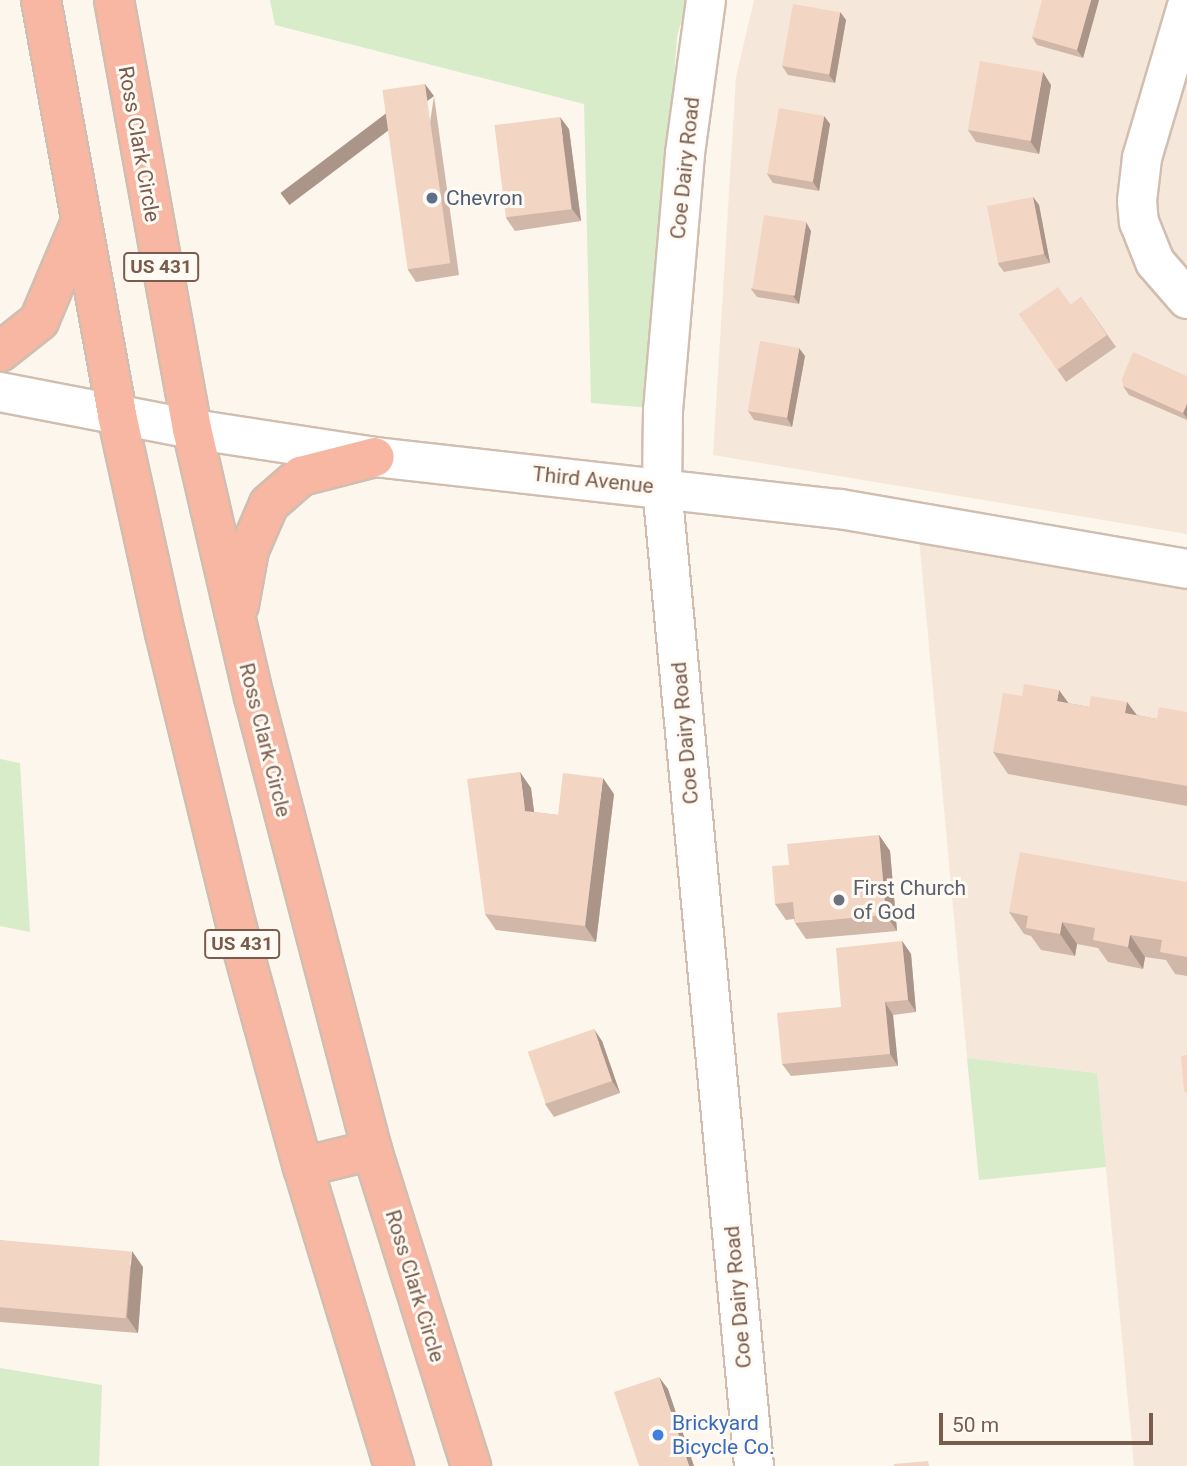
<!DOCTYPE html>
<style>
body{margin:0}
#map{position:relative;width:1187px;height:1466px;overflow:hidden;background:#fdf6ec;font-family:Roboto,sans-serif}
div>[style]{position:absolute}
[style*='--x']{left:calc(var(--x)*1px);top:calc(var(--y)*1px);width:calc(var(--w)*1px);rotate:calc(var(--a)*1deg)}
.residential>*{inset:0;background:#f5e8da}
.green>*{inset:0;background:#d8ecc9}
.roads{filter:drop-shadow(2px 0 #d1beb0) drop-shadow(-2px 0 #d1beb0) drop-shadow(0 2px #d1beb0) drop-shadow(0 -2px #d1beb0)}
.minor>*{height:38px;margin:-19px;padding:0 19px;transform-origin:19px;border-radius:19px;background:#fff}
.highway>*{height:38px;margin:-19px;padding:0 19px;transform-origin:19px;border-radius:19px;background:#f7b7a3}
.wall>*{inset:0;background:#d1b7a8}
.shaded-wall>*{inset:0;background:#aa9588;transform-origin:0 0}
.building>*{inset:0;background:#f3d5c3;transform-origin:0 0}
.dots>*{width:19px;height:19px;translate:-50% -50%;box-sizing:border-box;border:4px solid #fffaf3;border-radius:50%}
span{translate:-50% -50%;white-space:nowrap;text-align:center;line-height:1.15;-webkit-text-stroke:6px #fffaf3;paint-order:stroke}
.shield-label span{padding:2px 5px;background:#fffaf3;border:2px solid;border-radius:5px;-webkit-text-stroke-width:0}
.shield-label{font-size:19px;color:#7a5c4d;font-weight:700}
.street-label{font-size:21px;color:#7a5c4d}
.service-label{font-size:21px;color:#4e5e75}
.left{translate:0 -50%;text-align:left}
.worship-label{font-size:21px;color:#5b616d}
.shop-label{font-size:21px;color:#366cbe}
.scale{position:absolute;left:939px;top:1413px;width:214px;height:32px;box-sizing:border-box;border:4px solid #7a5c4d;border-top:0;padding-left:9px;font-size:21px;line-height:24px;white-space:nowrap;color:#7a5c4d;-webkit-text-stroke:5px #fffaf3;paint-order:stroke}
</style>
<div id="map">
<div class="residential">
<i style="clip-path:polygon(754px 0,1187px 0,1187px 534px,713px 455px,736px 77px)"></i>
<i style="clip-path:polygon(919px 538px,1187px 587px,1187px 1466px,1134px 1466px,1097px 1073px,967px 1058px)"></i>
</div>
<div class="green">
<i style="clip-path:polygon(270px 0,687px 0,677px 37px,650px 408px,591px 403px,584px 104px,275px 25px)"></i>
<i style="clip-path:polygon(0 759px,20px 763px,30px 932px,0 926px)"></i>
<i style="clip-path:polygon(967px 1058px,1097px 1073px,1106px 1167px,979px 1180px)"></i>
<i style="clip-path:polygon(0 1368px,102px 1385px,99px 1466px,0 1466px)"></i>
</div>
<div class="roads">
<div class="minor">
<i style="--x:706;--y:0;--w:155;--a:97.8"></i>
<i style="--x:685;--y:154;--w:257;--a:94.9"></i>
<i style="--x:663;--y:410;--w:77;--a:90.7"></i>
<i style="--x:662;--y:487;--w:983;--a:84.63"></i>
<i style="--x:1187;--y:6;--w:159;--a:106.5"></i>
<i style="--x:1142;--y:158;--w:43;--a:96.6"></i>
<i style="--x:1137;--y:201;--w:21;--a:85"></i>
<i style="--x:1139;--y:222;--w:43;--a:68.2"></i>
<i style="--x:1155;--y:262;--w:49;--a:49.1"></i>
<i style="--x:0;--y:392;--w:196;--a:10.9"></i>
<i style="--x:192;--y:429;--w:185;--a:8.7"></i>
<i style="--x:375;--y:457;--w:468;--a:6.4"></i>
<i style="--x:840;--y:509;--w:352;--a:9.8"></i>
</div>
<div class="highway">
<i style="--x:41;--y:0;--w:422;--a:79.6"></i>
<i style="--x:117;--y:415;--w:223;--a:77.6"></i>
<i style="--x:165;--y:633;--w:304;--a:76.3"></i>
<i style="--x:237;--y:928;--w:248;--a:74.6"></i>
<i style="--x:303;--y:1167;--w:313;--a:73.1"></i>
<i style="--x:114;--y:0;--w:436;--a:79.7"></i>
<i style="--x:192;--y:429;--w:275;--a:77"></i>
<i style="--x:254;--y:697;--w:468;--a:75.4"></i>
<i style="--x:372;--y:1150;--w:331;--a:72.6"></i>
<i style="--x:0;--y:352;--w:50;--a:-38.5"></i>
<i style="--x:39;--y:321;--w:105;--a:-67.1"></i>
<i style="--x:239;--y:605;--w:56;--a:-79.7"></i>
<i style="--x:249;--y:550;--w:50;--a:-66.5"></i>
<i style="--x:269;--y:504;--w:43;--a:-41.2"></i>
<i style="--x:301;--y:476;--w:76;--a:-14.4"></i>
<i style="--x:303;--y:1167;--w:71;--a:-13.8"></i>
</div>
</div>
<div class="wall">
<i style="clip-path:polygon(1099px 0,1083px 58px,1037px 45px,1032px 37px)"></i>
<i style="clip-path:polygon(840px 12px,846px 20px,835px 83px,788px 75px,782px 66px)"></i>
<i style="clip-path:polygon(1051px 85px,1039px 154px,976px 142px,968px 130px)"></i>
<i style="clip-path:polygon(434px 96px,459px 275px,416px 282px,408px 270px)"></i>
<i style="clip-path:polygon(824px 116px,830px 124px,819px 191px,773px 183px,767px 174px)"></i>
<i style="clip-path:polygon(569px 129px,581px 221px,515px 231px,506px 218px)"></i>
<i style="clip-path:polygon(1033px 197px,1039px 205px,1050px 263px,1004px 272px,998px 264px)"></i>
<i style="clip-path:polygon(811px 231px,799px 304px,757px 297px,751px 289px)"></i>
<i style="clip-path:polygon(1081px 297px,1116px 347px,1066px 382px,1019px 314px,1071px 305px)"></i>
<i style="clip-path:polygon(805px 356px,792px 427px,754px 420px,748px 411px)"></i>
<i style="clip-path:polygon(1187px 376px,1187px 420px,1129px 395px,1123px 386px)"></i>
<i style="clip-path:polygon(1127px 702px,1137px 715px,1157px 719px,1187px 712px,1187px 806px,1008px 774px,993px 752px,1068px 703px,1089px 707px)"></i>
<i style="clip-path:polygon(531px 788px,534px 812px,558px 815px,614px 794px,596px 942px,496px 930px,485px 914px)"></i>
<i style="clip-path:polygon(879px 835px,890px 851px,897px 931px,806px 939px,795px 923px,794px 919px,786px 920px,775px 904px)"></i>
<i style="clip-path:polygon(1187px 882px,1187px 976px,1175px 974px,1166px 960px,1145px 957px,1143px 969px,1108px 962px,1098px 948px,1077px 944px,1075px 956px,1041px 950px,1031px 936px,1024px 934px,1009px 912px)"></i>
<i style="clip-path:polygon(902px 941px,911px 954px,916px 1012px,893px 1015px,898px 1066px,791px 1076px,782px 1064px,841px 1007px)"></i>
<i style="clip-path:polygon(602px 1041px,620px 1093px,554px 1117px,545px 1104px)"></i>
<i style="clip-path:polygon(0 1240px,143px 1267px,138px 1333px,0 1322px)"></i>
</div>
<div class="shaded-wall">
<i style="clip-path:polygon(1091px 0,1099px 0,1083px 58px,1077px 50px)"></i>
<i style="clip-path:polygon(840px 12px,846px 20px,835px 83px,829px 75px)"></i>
<i style="clip-path:polygon(1043px 72px,1051px 85px,1039px 154px,1030px 141px)"></i>
<i style="left:425px;top:84px;width:15px;height:181px;rotate:53deg"></i>
<i style="clip-path:polygon(824px 116px,830px 124px,819px 191px,813px 182px)"></i>
<i style="clip-path:polygon(560px 117px,569px 129px,581px 221px,572px 209px)"></i>
<i style="clip-path:polygon(1033px 197px,1039px 205px,1050px 263px,1044px 254px)"></i>
<i style="clip-path:polygon(806px 222px,811px 231px,799px 304px,793px 296px)"></i>
<i style="clip-path:polygon(799px 348px,805px 356px,792px 427px,787px 418px)"></i>
<i style="clip-path:polygon(1187px 404px,1187px 418px,1183px 413px)"></i>
<i style="clip-path:polygon(1059px 690px,1075px 712px,1057px 701px)"></i>
<i style="clip-path:polygon(1127px 702px,1143px 724px,1125px 713px)"></i>
<i style="clip-path:polygon(520px 772px,531px 788px,536px 827px,525px 811px)"></i>
<i style="clip-path:polygon(603px 778px,614px 794px,596px 942px,585px 926px)"></i>
<i style="clip-path:polygon(879px 835px,890px 851px,897px 931px,886px 915px)"></i>
<i style="clip-path:polygon(1062px 922px,1077px 944px,1075px 956px,1060px 934px)"></i>
<i style="clip-path:polygon(1130px 935px,1145px 957px,1143px 969px,1128px 947px)"></i>
<i style="clip-path:polygon(902px 941px,911px 954px,916px 1012px,908px 1000px)"></i>
<i style="clip-path:polygon(885px 1002px,893px 1015px,898px 1066px,890px 1054px)"></i>
<i style="clip-path:polygon(594px 1029px,602px 1041px,620px 1093px,612px 1081px)"></i>
<i style="clip-path:polygon(132px 1251px,143px 1267px,138px 1333px,127px 1317px)"></i>
<i style="clip-path:polygon(659px 1377px,668px 1389px,694px 1466px,689px 1466px)"></i>
</div>
<div class="building">
<i style="clip-path:polygon(1042px 0,1091px 0,1077px 50px,1032px 37px)"></i>
<i style="left:793px;top:4px;width:48px;height:63px;rotate:10deg"></i>
<i style="left:980px;top:61px;width:64px;height:70px;rotate:10deg"></i>
<i style="left:425px;top:84px;width:181px;height:43px;rotate:82deg"></i>
<i style="left:779px;top:108px;width:46px;height:67px;rotate:10deg"></i>
<i style="left:560px;top:117px;width:93px;height:66px;rotate:83deg"></i>
<i style="left:1033px;top:197px;width:58px;height:47px;rotate:79deg"></i>
<i style="left:764px;top:215px;width:43px;height:75px;rotate:9deg"></i>
<i style="clip-path:polygon(1058px 287px,1071px 305px,1081px 297px,1107px 335px,1057px 370px,1019px 314px)"></i>
<i style="left:760px;top:341px;width:40px;height:71px;rotate:10deg"></i>
<i style="clip-path:polygon(1133px 352px,1187px 376px,1187px 404px,1183px 413px,1123px 386px,1122px 379px)"></i>
<i style="clip-path:polygon(1024px 684px,1059px 690px,1057px 701px,1089px 707px,1091px 696px,1127px 702px,1125px 713px,1157px 719px,1159px 707px,1187px 712px,1187px 786px,993px 752px,1003px 693px,1022px 696px)"></i>
<i style="clip-path:polygon(520px 772px,525px 811px,558px 815px,563px 773px,603px 778px,585px 926px,485px 914px,467px 779px)"></i>
<i style="clip-path:polygon(879px 835px,886px 915px,795px 923px,793px 902px,775px 904px,772px 866px,789px 865px,787px 844px)"></i>
<i style="clip-path:polygon(1020px 852px,1187px 882px,1187px 957px,1160px 952px,1162px 940px,1130px 935px,1128px 947px,1093px 940px,1095px 928px,1062px 922px,1060px 934px,1026px 928px,1028px 916px,1009px 912px)"></i>
<i style="clip-path:polygon(902px 941px,908px 1000px,885px 1002px,890px 1054px,782px 1064px,777px 1013px,841px 1007px,836px 948px)"></i>
<i style="left:594px;top:1029px;width:55px;height:70px;rotate:71deg"></i>
<i style="clip-path:polygon(1187px 1055px,1187px 1092px,1184px 1092px,1181px 1056px)"></i>
<i style="left:0;top:1240px;width:132px;height:67px;rotate:5deg"></i>
<i style="clip-path:polygon(659px 1377px,689px 1466px,639px 1466px,614px 1392px)"></i>
<i style="clip-path:polygon(928px 1461px,929px 1466px,894px 1466px,894px 1464px)"></i>
</div>
<div class="dots">
<i style="left:432px;top:198px;background:#5c6f8a"></i>
<i style="left:839px;top:900px;background:#6b7280"></i>
<i style="left:658px;top:1435px;background:#3f7fe0"></i>
</div>
<div class="shield-label">
<span style="left:161px;top:267px">US 431</span>
<span style="left:242px;top:944px">US 431</span>
</div>
<div class="street-label">
<span style="left:139px;top:144px;rotate:80deg">Ross Clark Circle</span>
<span style="left:685px;top:168px;rotate:-84deg">Coe Dairy Road</span>
<span style="left:593px;top:480px;rotate:6deg">Third Avenue</span>
<span style="left:685px;top:733px;rotate:-95deg">Coe Dairy Road</span>
<span style="left:265px;top:740px;rotate:76deg">Ross Clark Circle</span>
<span style="left:415px;top:1286px;rotate:73deg">Ross Clark Circle</span>
<span style="left:738px;top:1297px;rotate:-95deg">Coe Dairy Road</span>
</div>
<div class="service-label">
<span class="left" style="left:446px;top:198px">Chevron</span>
</div>
<div class="worship-label">
<span class="left" style="left:853px;top:900px">First Church<br>of God</span>
</div>
<div class="shop-label">
<span class="left" style="left:672px;top:1435px">Brickyard<br>Bicycle Co.</span>
</div>
<div class="scale">50 m</div>
</div>
